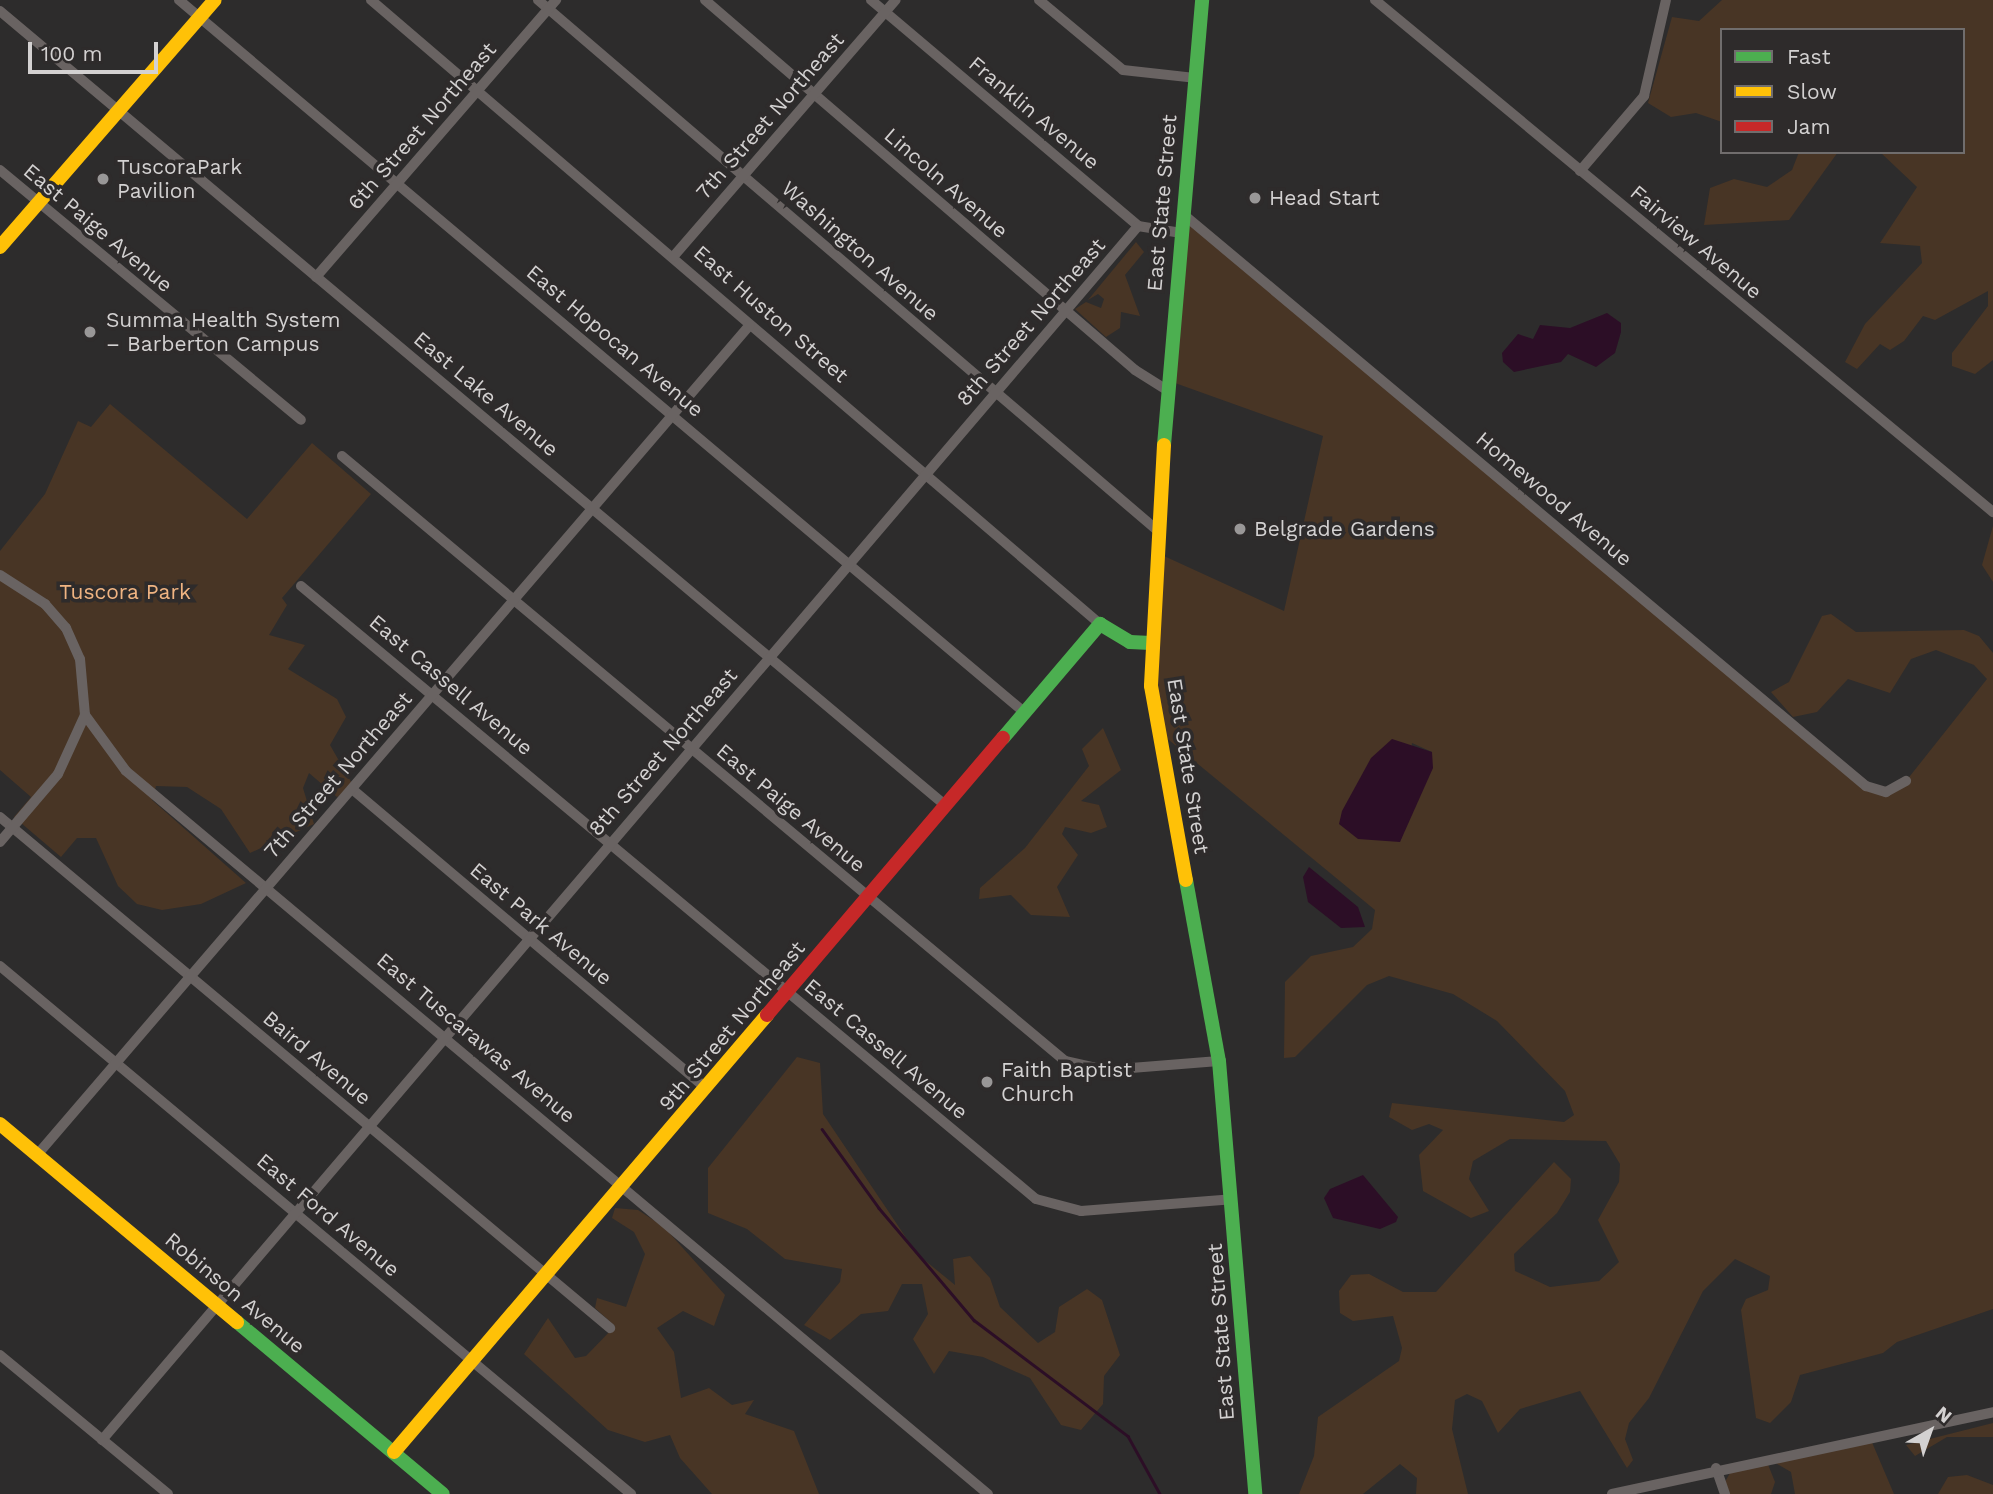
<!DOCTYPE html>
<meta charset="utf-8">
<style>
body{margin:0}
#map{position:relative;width:1993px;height:1494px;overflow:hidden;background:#2d2c2c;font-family:"Work Sans",sans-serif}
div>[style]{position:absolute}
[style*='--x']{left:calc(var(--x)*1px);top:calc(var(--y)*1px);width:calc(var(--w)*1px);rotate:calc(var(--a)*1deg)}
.green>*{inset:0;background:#483525}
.water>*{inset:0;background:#2c0e26}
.stream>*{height:2.5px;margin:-1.25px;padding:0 1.25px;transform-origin:1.25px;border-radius:1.25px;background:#2c0e26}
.street>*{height:10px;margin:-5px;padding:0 5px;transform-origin:5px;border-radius:5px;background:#696362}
.fast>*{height:14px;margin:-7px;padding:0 7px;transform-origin:7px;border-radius:7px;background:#4caf50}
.slow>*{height:14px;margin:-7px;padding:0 7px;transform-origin:7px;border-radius:7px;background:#ffc107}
.jam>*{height:14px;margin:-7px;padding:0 7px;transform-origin:7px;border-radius:7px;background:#c62828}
.dots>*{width:19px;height:19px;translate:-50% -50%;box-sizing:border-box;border:4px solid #2e2b2b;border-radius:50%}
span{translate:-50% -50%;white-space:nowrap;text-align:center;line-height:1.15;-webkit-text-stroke:7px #2e2b2b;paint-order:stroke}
.street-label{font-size:21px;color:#d3d1d1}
.poi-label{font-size:21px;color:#d3d1d1}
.left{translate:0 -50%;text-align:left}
.park-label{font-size:21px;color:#f0b482}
.legend{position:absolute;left:1720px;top:28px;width:245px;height:126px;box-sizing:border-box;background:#2e2b2b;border:2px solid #706d6d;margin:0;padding:9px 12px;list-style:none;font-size:21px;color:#d3d1d1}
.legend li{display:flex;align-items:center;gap:14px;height:35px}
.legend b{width:35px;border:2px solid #706d6d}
.north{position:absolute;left:1895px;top:1396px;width:70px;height:70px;-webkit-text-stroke:5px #2e2b2b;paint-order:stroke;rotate:40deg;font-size:19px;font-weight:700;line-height:28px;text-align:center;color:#d3d1d1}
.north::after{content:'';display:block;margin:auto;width:24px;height:32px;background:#d3d1d1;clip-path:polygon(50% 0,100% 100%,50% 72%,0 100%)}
.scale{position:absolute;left:28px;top:42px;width:130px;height:32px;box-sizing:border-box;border:4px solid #d3d1d1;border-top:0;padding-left:9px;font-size:21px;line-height:24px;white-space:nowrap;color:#d3d1d1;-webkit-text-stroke:5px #2e2b2b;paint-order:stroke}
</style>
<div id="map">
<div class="green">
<i style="clip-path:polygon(1722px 0,1993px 0,1993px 360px,1975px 374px,1952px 366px,1952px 353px,1988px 306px,1988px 291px,1935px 320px,1923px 316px,1904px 341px,1890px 350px,1880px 344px,1857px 369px,1845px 362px,1865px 324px,1922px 263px,1920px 246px,1880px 243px,1917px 187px,1880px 152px,1963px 152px,1963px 30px,1722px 30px,1722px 122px,1696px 113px,1671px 117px,1648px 103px,1672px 17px,1699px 21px)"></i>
<i style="clip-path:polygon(1799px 152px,1838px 152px,1789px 220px,1704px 225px,1710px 188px,1734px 179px,1767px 187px,1792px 170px)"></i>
<i style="clip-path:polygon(evenodd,1183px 214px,1875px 790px,1906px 781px,1987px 679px,1974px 665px,1936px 650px,1911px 659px,1890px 693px,1848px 679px,1817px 712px,1793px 717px,1771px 692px,1789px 682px,1822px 616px,1831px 614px,1856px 632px,1964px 630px,1979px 636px,1993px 653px,1993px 1309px,1897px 1342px,1883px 1353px,1800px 1375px,1791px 1402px,1770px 1423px,1756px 1418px,1741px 1310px,1746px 1299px,1768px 1290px,1770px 1276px,1735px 1259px,1703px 1291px,1649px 1398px,1629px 1423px,1625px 1439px,1633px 1460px,1627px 1468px,1580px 1391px,1520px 1409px,1498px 1433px,1482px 1401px,1467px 1394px,1455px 1400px,1452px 1429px,1468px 1494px,1416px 1494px,1417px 1478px,1400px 1464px,1363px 1494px,1299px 1494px,1314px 1456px,1318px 1417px,1399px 1361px,1402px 1348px,1393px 1316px,1353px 1321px,1340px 1313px,1339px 1291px,1351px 1275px,1369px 1274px,1403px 1292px,1436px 1292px,1554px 1162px,1571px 1179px,1570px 1192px,1557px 1213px,1514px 1254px,1515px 1271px,1550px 1287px,1599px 1281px,1619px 1262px,1598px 1220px,1619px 1182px,1620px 1164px,1606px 1141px,1510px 1139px,1473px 1161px,1469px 1179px,1489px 1211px,1471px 1218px,1423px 1191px,1419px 1155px,1443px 1130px,1429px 1124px,1412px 1130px,1389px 1117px,1392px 1103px,1564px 1122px,1574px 1115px,1565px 1091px,1497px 1021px,1453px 994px,1389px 976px,1367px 985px,1295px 1057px,1284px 1058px,1285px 982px,1311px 956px,1353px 947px,1372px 929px,1375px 910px,1164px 736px,1154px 662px,1164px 556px,1284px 611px,1323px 436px,1175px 383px,1183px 214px,1412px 743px,1432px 752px,1400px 842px,1412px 743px)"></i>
<i style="clip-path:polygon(1136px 242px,1144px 252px,1125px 275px,1140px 316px,1121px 312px,1120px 328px,1106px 337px,1075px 309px,1086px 302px,1101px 308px,1104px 299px,1098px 294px,1088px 300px)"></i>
<i style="clip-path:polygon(110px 404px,247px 519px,312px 443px,371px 494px,282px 598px,287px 605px,269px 635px,305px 645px,288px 669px,337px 699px,346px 717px,330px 745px,354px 787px,337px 797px,309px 773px,303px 788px,314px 824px,250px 853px,221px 809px,187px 787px,156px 786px,152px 800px,246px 883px,201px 904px,162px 910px,137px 904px,118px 886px,96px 838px,77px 838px,61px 857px,14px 817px,31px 797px,0 770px,0 551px,45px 494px,78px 421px,91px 427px)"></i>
<i style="clip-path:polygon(1993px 526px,1993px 582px,1982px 565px)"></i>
<i style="clip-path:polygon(1103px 728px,1121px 770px,1081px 801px,1099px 805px,1107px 827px,1091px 833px,1065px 827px,1062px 834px,1078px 855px,1057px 887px,1070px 917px,1031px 915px,1011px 895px,979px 899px,980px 888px,1025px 848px,1089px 766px,1082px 749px)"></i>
<i style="clip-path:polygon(797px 1057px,820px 1063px,823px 1114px,917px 1254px,955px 1285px,953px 1259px,970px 1256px,990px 1278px,1000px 1307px,1038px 1343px,1055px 1332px,1059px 1307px,1087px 1289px,1102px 1300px,1120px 1355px,1104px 1376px,1103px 1404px,1081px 1430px,1061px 1425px,1030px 1378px,983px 1357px,949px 1351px,934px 1374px,913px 1339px,928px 1314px,922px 1284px,902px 1284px,888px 1311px,861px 1314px,830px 1340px,804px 1325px,840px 1282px,842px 1269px,785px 1259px,747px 1229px,708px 1213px,708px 1168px)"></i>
<i style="clip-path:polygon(615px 1208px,638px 1210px,664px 1227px,725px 1295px,714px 1326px,683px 1311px,657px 1328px,674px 1352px,681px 1398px,709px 1388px,732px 1405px,754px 1400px,745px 1414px,794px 1431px,819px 1494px,712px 1494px,680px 1458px,670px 1435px,645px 1442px,608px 1430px,524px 1354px,548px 1318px,575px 1358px,586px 1356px,615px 1326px,595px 1308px,597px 1298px,626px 1307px,645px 1254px,634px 1232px,612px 1218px)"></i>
<i style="clip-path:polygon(1993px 1423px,1993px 1437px,1947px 1437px,1915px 1456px,1906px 1445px)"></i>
<i style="clip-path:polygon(1871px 1440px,1894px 1494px,1795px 1494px,1791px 1472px,1772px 1461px)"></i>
<i style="clip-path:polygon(1767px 1462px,1775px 1482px,1771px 1494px,1728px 1494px,1724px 1484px,1731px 1471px)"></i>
<i style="clip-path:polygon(1967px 1475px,1993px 1485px,1993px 1494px,1938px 1494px,1948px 1477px)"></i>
</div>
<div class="water">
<i style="clip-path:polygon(1607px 313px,1621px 323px,1621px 332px,1615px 353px,1596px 367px,1568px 354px,1561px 362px,1514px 372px,1503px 362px,1502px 353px,1518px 334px,1533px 339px,1540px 325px,1570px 328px)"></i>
<i style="clip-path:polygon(1392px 739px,1432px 752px,1433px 768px,1400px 842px,1358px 839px,1339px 824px,1342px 811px,1371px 758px)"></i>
<i style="clip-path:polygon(1309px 867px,1358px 907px,1365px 927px,1341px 928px,1308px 902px,1303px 877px)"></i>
<i style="clip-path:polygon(1363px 1175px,1398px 1217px,1396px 1222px,1380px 1229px,1333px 1218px,1324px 1198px,1330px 1189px)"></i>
</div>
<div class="stream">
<i style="--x:822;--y:1129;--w:97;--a:54.2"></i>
<i style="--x:879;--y:1208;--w:147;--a:49.7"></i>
<i style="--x:974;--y:1320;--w:193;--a:37"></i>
<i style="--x:1128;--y:1436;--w:66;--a:61.1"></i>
</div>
<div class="street">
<i style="--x:179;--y:0;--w:1106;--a:40.12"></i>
<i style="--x:371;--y:0;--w:960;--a:40.56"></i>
<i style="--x:538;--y:0;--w:816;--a:40.58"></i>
<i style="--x:705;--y:0;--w:567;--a:40.71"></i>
<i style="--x:1135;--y:370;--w:38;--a:32"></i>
<i style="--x:871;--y:0;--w:350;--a:40.2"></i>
<i style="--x:1138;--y:226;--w:44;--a:9.2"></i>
<i style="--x:1039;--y:0;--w:109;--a:39.8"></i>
<i style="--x:1123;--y:70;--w:72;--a:6.3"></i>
<i style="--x:1375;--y:0;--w:803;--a:39.64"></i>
<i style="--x:0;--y:11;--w:1236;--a:40.04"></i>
<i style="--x:0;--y:170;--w:391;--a:39.7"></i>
<i style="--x:1580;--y:171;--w:99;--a:-49.5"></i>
<i style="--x:1644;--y:96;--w:98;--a:-77.1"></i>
<i style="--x:1183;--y:214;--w:891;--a:39.95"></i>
<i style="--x:1866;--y:786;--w:21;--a:17"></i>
<i style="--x:1886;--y:792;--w:23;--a:-29"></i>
<i style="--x:673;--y:257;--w:340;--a:-49.1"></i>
<i style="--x:316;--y:277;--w:367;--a:-49.1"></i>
<i style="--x:342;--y:456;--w:943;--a:39.92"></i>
<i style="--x:1065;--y:1061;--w:42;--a:12.4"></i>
<i style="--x:1106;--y:1070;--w:113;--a:-4.6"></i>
<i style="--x:0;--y:575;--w:54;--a:32.8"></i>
<i style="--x:45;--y:604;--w:32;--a:49"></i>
<i style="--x:66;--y:628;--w:34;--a:66"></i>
<i style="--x:80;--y:659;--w:56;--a:84.9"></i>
<i style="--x:85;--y:715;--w:69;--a:53.8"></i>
<i style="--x:126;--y:771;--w:1125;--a:39.99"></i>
<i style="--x:301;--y:586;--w:957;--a:39.83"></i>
<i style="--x:1036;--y:1199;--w:47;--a:14.9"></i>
<i style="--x:1081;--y:1211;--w:151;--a:-4.5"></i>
<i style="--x:352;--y:789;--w:463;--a:40.2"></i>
<i style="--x:0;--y:817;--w:796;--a:39.95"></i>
<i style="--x:0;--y:842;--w:89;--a:-49.5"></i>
<i style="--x:58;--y:774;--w:65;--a:-65.4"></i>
<i style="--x:0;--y:966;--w:823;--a:39.92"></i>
<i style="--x:37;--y:1155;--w:1094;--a:-49.34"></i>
<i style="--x:0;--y:1355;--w:218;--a:39.6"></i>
<i style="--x:102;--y:1440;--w:1596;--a:-49.52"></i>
<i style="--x:1716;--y:1468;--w:28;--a:71"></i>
<i style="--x:1612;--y:1494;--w:390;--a:-12.1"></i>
</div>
<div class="fast">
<i style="--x:1164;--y:445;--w:447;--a:-85.1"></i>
<i style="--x:1003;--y:738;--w:150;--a:-49.6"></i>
<i style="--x:1100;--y:624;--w:35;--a:31"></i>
<i style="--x:1130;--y:642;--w:21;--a:3"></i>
<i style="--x:1186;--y:880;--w:184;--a:79.7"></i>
<i style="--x:1219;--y:1061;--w:434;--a:85.2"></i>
<i style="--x:237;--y:1322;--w:268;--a:39.9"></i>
</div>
<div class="slow">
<i style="--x:0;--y:247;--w:327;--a:-49"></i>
<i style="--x:1164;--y:445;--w:241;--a:93.1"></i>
<i style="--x:1151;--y:686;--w:197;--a:79.8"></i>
<i style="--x:0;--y:1124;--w:309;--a:39.9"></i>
<i style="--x:394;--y:1452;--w:575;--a:-49.52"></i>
</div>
<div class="jam">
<i style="--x:767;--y:1015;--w:364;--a:-49.6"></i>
</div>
<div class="dots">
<i style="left:103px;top:179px;background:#999797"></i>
<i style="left:1255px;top:198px;background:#999797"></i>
<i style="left:90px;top:332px;background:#999797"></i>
<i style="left:1240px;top:529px;background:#999797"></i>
<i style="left:987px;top:1082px;background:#999797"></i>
</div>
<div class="street-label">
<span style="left:1034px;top:113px;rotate:40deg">Franklin Avenue</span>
<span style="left:770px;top:116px;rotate:-49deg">7th Street Northeast</span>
<span style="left:422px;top:126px;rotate:-49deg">6th Street Northeast</span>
<span style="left:946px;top:183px;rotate:41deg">Lincoln Avenue</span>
<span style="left:1162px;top:203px;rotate:-85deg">East State Street</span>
<span style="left:98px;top:228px;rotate:40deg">East Paige Avenue</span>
<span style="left:1696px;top:242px;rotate:40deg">Fairview Avenue</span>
<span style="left:860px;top:251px;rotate:41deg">Washington Avenue</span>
<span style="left:771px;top:314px;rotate:41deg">East Huston Street</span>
<span style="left:1031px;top:322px;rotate:-49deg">8th Street Northeast</span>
<span style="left:615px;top:341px;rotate:40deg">East Hopocan Avenue</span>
<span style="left:486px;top:394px;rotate:40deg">East Lake Avenue</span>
<span style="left:1554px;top:499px;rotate:40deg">Homewood Avenue</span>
<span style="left:451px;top:685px;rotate:40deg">East Cassell Avenue</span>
<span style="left:663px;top:752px;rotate:-49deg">8th Street Northeast</span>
<span style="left:1188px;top:766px;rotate:81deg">East State Street</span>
<span style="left:338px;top:775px;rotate:-49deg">7th Street Northeast</span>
<span style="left:791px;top:808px;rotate:40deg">East Paige Avenue</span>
<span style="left:541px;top:924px;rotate:40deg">East Park Avenue</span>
<span style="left:732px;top:1026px;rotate:-50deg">9th Street Northeast</span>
<span style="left:476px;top:1038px;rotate:40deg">East Tuscarawas Avenue</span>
<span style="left:886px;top:1049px;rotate:40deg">East Cassell Avenue</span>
<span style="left:317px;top:1058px;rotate:40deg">Baird Avenue</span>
<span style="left:328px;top:1215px;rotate:40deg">East Ford Avenue</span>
<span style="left:235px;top:1293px;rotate:40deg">Robinson Avenue</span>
<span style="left:1221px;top:1332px;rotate:-94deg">East State Street</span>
</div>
<div class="poi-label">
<span class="left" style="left:117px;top:179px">TuscoraPark<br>Pavilion</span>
<span class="left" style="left:1269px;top:198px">Head Start</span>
<span class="left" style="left:106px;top:332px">Summa Health System<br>– Barberton Campus</span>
<span class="left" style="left:1254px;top:529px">Belgrade Gardens</span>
<span class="left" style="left:1001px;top:1082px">Faith Baptist<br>Church</span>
</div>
<div class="park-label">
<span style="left:125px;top:592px">Tuscora Park</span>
</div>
<ul class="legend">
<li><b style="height:9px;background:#4caf50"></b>Fast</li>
<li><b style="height:9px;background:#ffc107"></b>Slow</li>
<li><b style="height:9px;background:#c62828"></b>Jam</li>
</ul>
<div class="north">N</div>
<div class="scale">100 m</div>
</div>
